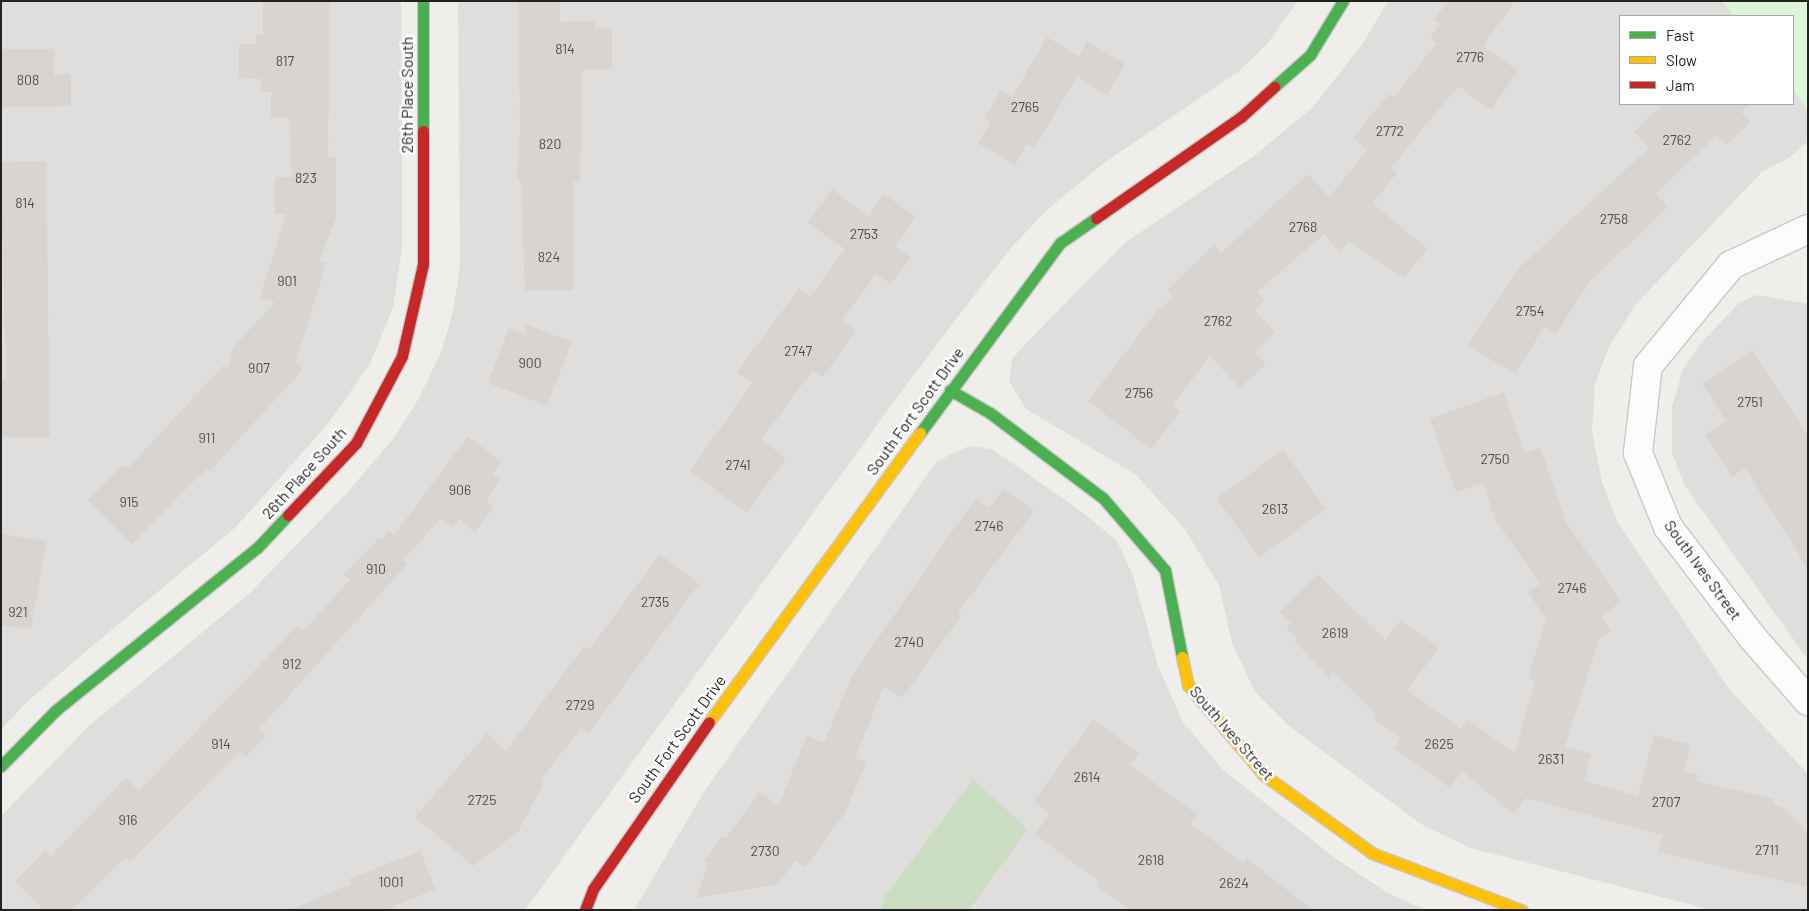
<!DOCTYPE html>
<style>
body{margin:0}
#map{position:relative;width:1809px;height:911px;overflow:hidden;background:#f0eeeb;font-family:Barlow,sans-serif}
div>[style]{position:absolute}
[style*='--x']{left:calc(var(--x)*1px);top:calc(var(--y)*1px);width:calc(var(--w)*1px);rotate:calc(var(--a)*1deg)}
.residential>*{inset:0;background:#dfdedc}
.forest>*{inset:0;background:#cbdec1}
.park>*{inset:0;background:#daf5da}
.building>*{inset:0;background:#d7d4d2;transform-origin:0 0}
.roads{filter:drop-shadow(1px 0 #c9c8c7) drop-shadow(-1px 0 #c9c8c7) drop-shadow(0 1px #c9c8c7) drop-shadow(0 -1px #c9c8c7)}
.street>*{height:28px;margin:-14px;padding:0 14px;transform-origin:14px;border-radius:14px;background:#fdfcfc}
.fast>*{height:11px;margin:-5.5px;padding:0 5.5px;transform-origin:5.5px;border-radius:5.5px;background:#4caf50}
.slow>*{height:11px;margin:-5.5px;padding:0 5.5px;transform-origin:5.5px;border-radius:5.5px;background:#ffc107}
.jam>*{height:11px;margin:-5.5px;padding:0 5.5px;transform-origin:5.5px;border-radius:5.5px;background:#c62828}
span{translate:-50% -50%;white-space:nowrap;text-align:center;line-height:1.15;-webkit-text-stroke:5px #fff;paint-order:stroke}
.number-label{font-size:14px;color:#4f4e4e}
.number-label span{-webkit-text-stroke-width:0}
.street-label{font-size:16px;color:#222}
.frame{position:absolute;inset:0;border:2px solid #222;pointer-events:none}
.legend{position:absolute;left:1619px;top:15px;width:175px;height:90px;box-sizing:border-box;background:#fff;border:1px solid #a7a7a7;margin:0;padding:6px 9px;list-style:none;font-size:15px;color:#222}
.legend li{display:flex;align-items:center;gap:10px;height:25px}
.legend b{width:25px;border:1px solid #a7a7a7}
</style>
<div id="map">
<div class="residential">
<i style="clip-path:polygon(1px 1px,401px 1px,402px 154px,402px 249px,393px 307px,370px 364px,327px 425px,236px 527px,85px 652px,27px 702px,1px 730px)"></i>
<i style="clip-path:polygon(458px 1px,1298px 1px,1268px 43px,1238px 72px,1104px 163px,1048px 209px,1009px 250px,909px 381px,525px 910px,1px 910px,1px 816px,91px 724px,250px 593px,345px 495px,394px 438px,419px 398px,442px 350px,454px 307px,460px 263px)"></i>
<i style="clip-path:polygon(1388px 1px,1722px 1px,1734px 16px,1620px 16px,1620px 104px,1793px 104px,1793px 90px,1808px 109px,1808px 141px,1790px 157px,1762px 172px,1636px 304px,1609px 347px,1595px 384px,1592px 431px,1602px 482px,1617px 521px,1730px 690px,1808px 774px,1808px 910px,1712px 910px,1470px 848px,1421px 824px,1288px 725px,1255px 692px,1232px 643px,1219px 585px,1184px 528px,1135px 474px,1026px 409px,1009px 381px,1012px 359px,1026px 343px,1126px 242px,1254px 156px,1313px 107px,1363px 43px)"></i>
<i style="clip-path:polygon(1757px 295px,1808px 304px,1808px 660px,1685px 486px,1672px 453px,1672px 407px,1683px 369px,1699px 345px,1740px 302px)"></i>
<i style="clip-path:polygon(969px 446px,992px 449px,1082px 512px,1117px 541px,1133px 576px,1158px 666px,1183px 722px,1222px 769px,1335px 858px,1388px 893px,1425px 910px,634px 910px,704px 792px,937px 461px)"></i>
</div>
<div class="forest">
<i style="clip-path:polygon(973px 779px,1028px 829px,969px 910px,880px 910px,885px 896px)"></i>
</div>
<div class="park">
<i style="clip-path:polygon(1722px 1px,1808px 1px,1808px 109px,1793px 90px,1793px 16px,1734px 16px)"></i>
</div>
<div class="building">
<i style="clip-path:polygon(263px 1px,330px 1px,328px 157px,336px 157px,336px 218px,319px 261px,326px 263px,296px 362px,303px 369px,209px 472px,207px 469px,193px 482px,132px 544px,88px 500px,121px 467px,129px 467px,224px 365px,227px 371px,234px 346px,275px 302px,260px 298px,286px 214px,275px 214px,275px 177px,292px 177px,289px 117px,271px 117px,271px 92px,261px 92px,261px 79px,239px 78px,239px 44px,256px 44px,256px 35px,263px 35px)"></i>
<i style="clip-path:polygon(518px 1px,560px 1px,560px 22px,595px 21px,595px 29px,612px 28px,612px 69px,582px 70px,580px 182px,573px 182px,573px 290px,525px 290px,521px 181px,517px 181px,520px 125px)"></i>
<i style="clip-path:polygon(1448px 1px,1515px 1px,1483px 46px,1518px 71px,1491px 110px,1458px 86px,1391px 168px,1397px 173px,1373px 203px,1427px 249px,1404px 278px,1349px 241px,1339px 251px,1324px 234px,1257px 292px,1265px 301px,1255px 310px,1275px 332px,1255px 352px,1266px 364px,1240px 388px,1210px 356px,1173px 405px,1180px 412px,1151px 449px,1088px 401px,1157px 311px,1173px 297px,1167px 290px,1214px 245px,1221px 253px,1308px 174px,1329px 197px,1368px 150px,1353px 138px,1389px 94px,1394px 97px,1437px 43px,1430px 38px,1440px 24px,1434px 20px)"></i>
<i style="clip-path:polygon(1047px 37px,1079px 56px,1087px 41px,1125px 64px,1107px 95px,1077px 77px,1034px 148px,1027px 144px,1015px 165px,978px 143px,991px 122px,984px 118px,1001px 90px,1012px 97px)"></i>
<i style="clip-path:polygon(1px 49px,54px 49px,54px 75px,71px 74px,71px 106px,1px 107px)"></i>
<i style="clip-path:polygon(1663px 104px,1750px 104px,1741px 112px,1750px 122px,1726px 145px,1717px 135px,1656px 194px,1668px 207px,1591px 280px,1556px 334px,1544px 327px,1515px 374px,1467px 345px,1519px 268px,1649px 148px,1634px 132px)"></i>
<i style="clip-path:polygon(46px 161px,50px 437px,1px 437px,1px 379px,6px 379px,1px 162px)"></i>
<i style="clip-path:polygon(832px 189px,868px 216px,884px 194px,916px 217px,896px 246px,911px 257px,891px 284px,876px 274px,842px 320px,856px 331px,822px 378px,813px 370px,761px 440px,786px 458px,747px 513px,690px 471px,752px 383px,737px 372px,799px 288px,810px 297px,845px 249px,808px 223px)"></i>
<i style="clip-path:polygon(525px 324px,572px 342px,547px 406px,488px 383px,509px 328px,525px 335px)"></i>
<i style="clip-path:polygon(1752px 350px,1808px 436px,1808px 569px,1745px 468px,1732px 477px,1705px 435px,1726px 421px,1702px 384px)"></i>
<i style="clip-path:polygon(1504px 392px,1525px 453px,1540px 447px,1566px 522px,1621px 602px,1601px 616px,1611px 631px,1599px 639px,1565px 747px,1591px 754px,1584px 781px,1638px 796px,1654px 735px,1691px 745px,1684px 771px,1698px 775px,1696px 781px,1774px 799px,1772px 804px,1782px 807px,1808px 833px,1808px 887px,1658px 852px,1662px 835px,1526px 798px,1513px 814px,1462px 771px,1450px 788px,1394px 748px,1401px 738px,1374px 719px,1377px 715px,1333px 672px,1329px 677px,1294px 641px,1297px 638px,1286px 628px,1291px 623px,1280px 612px,1318px 574px,1385px 640px,1401px 620px,1439px 648px,1407px 690px,1461px 729px,1468px 720px,1515px 753px,1535px 681px,1528px 679px,1546px 619px,1528px 592px,1540px 584px,1495px 519px,1483px 482px,1456px 492px,1430px 419px)"></i>
<i style="clip-path:polygon(468px 436px,502px 462px,492px 474px,500px 480px,486px 500px,494px 507px,475px 532px,459px 519px,453px 527px,441px 518px,403px 560px,407px 564px,259px 729px,266px 736px,246px 757px,240px 751px,130px 862px,126px 857px,72px 910px,44px 910px,15px 881px,45px 851px,51px 856px,126px 778px,139px 791px,297px 626px,303px 631px,350px 580px,344px 575px,380px 537px,382px 539px,389px 531px,394px 535px)"></i>
<i style="left:1283px;top:450px;width:73px;height:82px;rotate:54deg"></i>
<i style="clip-path:polygon(1004px 489px,1034px 511px,957px 614px,961px 616px,902px 698px,884px 686px,855px 758px,866px 762px,845px 813px,805px 868px,795px 861px,778px 884px,696px 898px,708px 864px,704px 861px,722px 837px,725px 839px,760px 792px,778px 806px,807px 736px,824px 743px,851px 678px,945px 541px,976px 499px,989px 508px)"></i>
<i style="clip-path:polygon(1px 534px,46px 541px,31px 629px,1px 625px)"></i>
<i style="clip-path:polygon(660px 554px,699px 584px,588px 734px,581px 728px,540px 781px,543px 784px,518px 832px,473px 866px,415px 817px,487px 733px,506px 751px,584px 646px,589px 650px)"></i>
<i style="clip-path:polygon(1093px 719px,1139px 753px,1130px 765px,1198px 815px,1191px 824px,1243px 863px,1247px 859px,1313px 910px,1130px 910px,1096px 885px,1099px 881px,1035px 835px,1050px 813px,1034px 801px)"></i>
<i style="clip-path:polygon(420px 851px,436px 889px,384px 910px,290px 910px,351px 884px,349px 879px)"></i>
</div>
<div class="roads">
<div class="street">
<i style="--x:1808;--y:229;--w:85;--a:154.9"></i>
<i style="--x:1731;--y:265;--w:131;--a:129.4"></i>
<i style="--x:1648;--y:366;--w:88;--a:96.6"></i>
<i style="--x:1638;--y:453;--w:80;--a:67.9"></i>
<i style="--x:1668;--y:527;--w:138;--a:52.6"></i>
<i style="--x:1752;--y:637;--w:85;--a:48.8"></i>
</div>
<div class="fast">
<i style="--x:423;--y:1;--w:130;--a:90"></i>
<i style="--x:1274;--y:87;--w:48;--a:-41.6"></i>
<i style="--x:1310;--y:55;--w:63;--a:-58.6"></i>
<i style="--x:950;--y:390;--w:46;--a:29.9"></i>
<i style="--x:990;--y:413;--w:141;--a:37"></i>
<i style="--x:1103;--y:498;--w:95;--a:49.3"></i>
<i style="--x:1165;--y:570;--w:89;--a:78.9"></i>
<i style="--x:920;--y:433;--w:236;--a:-53.6"></i>
<i style="--x:1060;--y:243;--w:44;--a:-34.8"></i>
<i style="--x:1;--y:766;--w:78;--a:-45.5"></i>
<i style="--x:56;--y:710;--w:258;--a:-38.9"></i>
<i style="--x:257;--y:548;--w:45;--a:-46.8"></i>
</div>
<div class="slow">
<i style="--x:1182;--y:657;--w:29;--a:78"></i>
<i style="--x:1188;--y:685;--w:118;--a:49.8"></i>
<i style="--x:1264;--y:775;--w:133;--a:35.8"></i>
<i style="--x:1372;--y:853;--w:160;--a:20.9"></i>
<i style="--x:709;--y:722;--w:358;--a:-53.9"></i>
</div>
<div class="jam">
<i style="--x:1096;--y:218;--w:177;--a:-34.9"></i>
<i style="--x:1241;--y:117;--w:45;--a:-42.3"></i>
<i style="--x:288;--y:515;--w:99;--a:-46.6"></i>
<i style="--x:356;--y:443;--w:98;--a:-62.1"></i>
<i style="--x:402;--y:356;--w:94;--a:-77.1"></i>
<i style="--x:423;--y:264;--w:133;--a:-90"></i>
<i style="--x:585;--y:910;--w:22;--a:-69"></i>
<i style="--x:593;--y:889;--w:203;--a:-55.2"></i>
</div>
</div>
<div class="number-label">
<span style="left:565px;top:49px">814</span>
<span style="left:1470px;top:57px">2776</span>
<span style="left:285px;top:61px">817</span>
<span style="left:28px;top:80px">808</span>
<span style="left:1025px;top:107px">2765</span>
<span style="left:1390px;top:131px">2772</span>
<span style="left:1677px;top:140px">2762</span>
<span style="left:550px;top:144px">820</span>
<span style="left:306px;top:178px">823</span>
<span style="left:25px;top:203px">814</span>
<span style="left:1614px;top:219px">2758</span>
<span style="left:1303px;top:227px">2768</span>
<span style="left:864px;top:234px">2753</span>
<span style="left:549px;top:257px">824</span>
<span style="left:287px;top:281px">901</span>
<span style="left:1530px;top:311px">2754</span>
<span style="left:1218px;top:321px">2762</span>
<span style="left:798px;top:351px">2747</span>
<span style="left:530px;top:363px">900</span>
<span style="left:259px;top:368px">907</span>
<span style="left:1139px;top:393px">2756</span>
<span style="left:1750px;top:402px">2751</span>
<span style="left:207px;top:438px">911</span>
<span style="left:1495px;top:459px">2750</span>
<span style="left:738px;top:465px">2741</span>
<span style="left:460px;top:490px">906</span>
<span style="left:129px;top:502px">915</span>
<span style="left:1275px;top:509px">2613</span>
<span style="left:989px;top:526px">2746</span>
<span style="left:376px;top:569px">910</span>
<span style="left:1572px;top:588px">2746</span>
<span style="left:655px;top:602px">2735</span>
<span style="left:18px;top:612px">921</span>
<span style="left:1335px;top:633px">2619</span>
<span style="left:909px;top:642px">2740</span>
<span style="left:292px;top:664px">912</span>
<span style="left:580px;top:705px">2729</span>
<span style="left:221px;top:744px">914</span>
<span style="left:1439px;top:744px">2625</span>
<span style="left:1551px;top:759px">2631</span>
<span style="left:1087px;top:777px">2614</span>
<span style="left:482px;top:800px">2725</span>
<span style="left:1666px;top:802px">2707</span>
<span style="left:128px;top:820px">916</span>
<span style="left:1767px;top:850px">2711</span>
<span style="left:765px;top:851px">2730</span>
<span style="left:1151px;top:860px">2618</span>
<span style="left:391px;top:882px">1001</span>
<span style="left:1234px;top:883px">2624</span>
</div>
<div class="street-label">
<span style="left:407px;top:95px;rotate:-90deg">26th Place South</span>
<span style="left:915px;top:411px;rotate:-54deg">South Fort Scott Drive</span>
<span style="left:304px;top:473px;rotate:-48deg">26th Place South</span>
<span style="left:1703px;top:570px;rotate:54deg">South Ives Street</span>
<span style="left:1232px;top:733px;rotate:49deg">South Ives Street</span>
<span style="left:677px;top:739px;rotate:-54deg">South Fort Scott Drive</span>
</div>
<div class="frame"></div>
<ul class="legend">
<li><b style="height:6px;background:#4caf50"></b>Fast</li>
<li><b style="height:6px;background:#ffc107"></b>Slow</li>
<li><b style="height:6px;background:#c62828"></b>Jam</li>
</ul>
</div>
